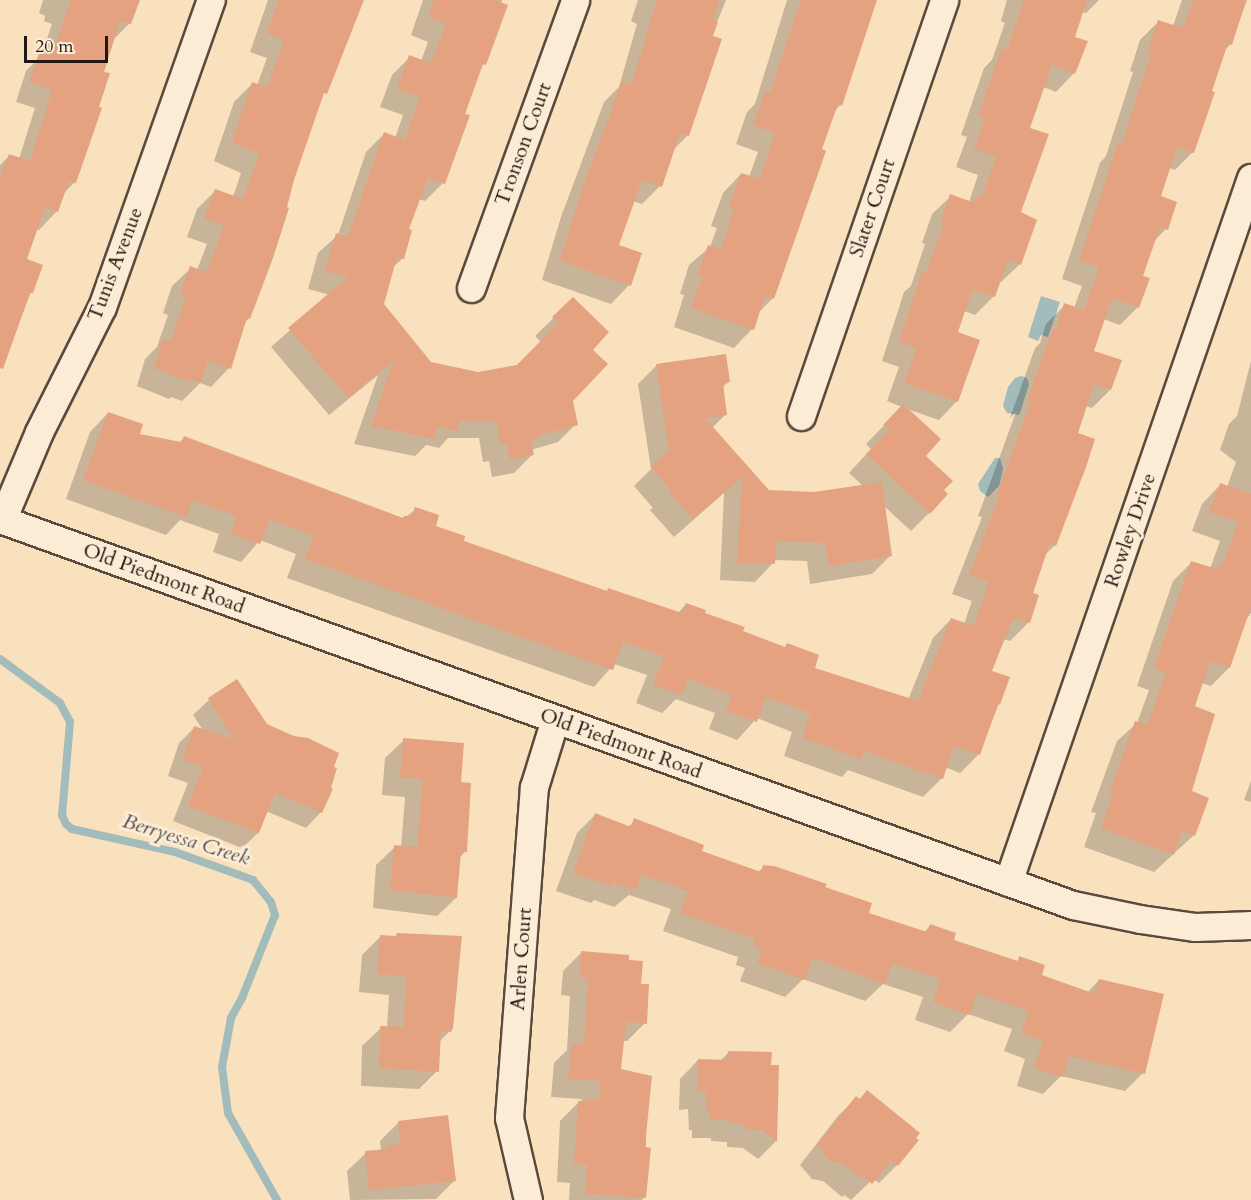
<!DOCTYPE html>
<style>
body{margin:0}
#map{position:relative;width:1251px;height:1200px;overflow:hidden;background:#fae1be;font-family:Cardo,serif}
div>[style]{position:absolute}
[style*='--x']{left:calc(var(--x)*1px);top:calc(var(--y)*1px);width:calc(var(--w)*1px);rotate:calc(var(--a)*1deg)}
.water>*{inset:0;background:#a2bbbb}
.shadow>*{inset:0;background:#0003}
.stream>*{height:8px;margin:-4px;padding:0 4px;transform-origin:4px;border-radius:4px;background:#a2bbbb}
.building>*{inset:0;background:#e5a281}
.roads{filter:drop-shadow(2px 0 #594a3d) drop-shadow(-2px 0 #594a3d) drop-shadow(0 2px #594a3d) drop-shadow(0 -2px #594a3d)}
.minor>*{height:27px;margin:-13.5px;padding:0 13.5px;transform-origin:13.5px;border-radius:13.5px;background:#fcecd5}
span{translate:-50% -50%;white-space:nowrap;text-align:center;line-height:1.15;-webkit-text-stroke:6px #fcecd5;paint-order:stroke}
.street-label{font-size:20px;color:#231712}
.water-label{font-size:21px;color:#4f504d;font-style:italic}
.scale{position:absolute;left:24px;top:36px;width:84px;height:27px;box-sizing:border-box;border:3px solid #231712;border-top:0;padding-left:8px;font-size:18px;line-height:21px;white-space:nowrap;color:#231712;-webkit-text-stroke:4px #fcecd5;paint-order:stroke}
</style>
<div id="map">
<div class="water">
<i style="clip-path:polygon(1041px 296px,1060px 302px,1048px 337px,1041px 335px,1038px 341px,1028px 337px)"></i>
<i style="clip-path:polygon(1021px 376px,1027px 378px,1029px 384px,1021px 410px,1019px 415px,1007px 413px,1003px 406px,1008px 387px,1015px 378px)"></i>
<i style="clip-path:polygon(995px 458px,1000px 458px,1003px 469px,999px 486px,988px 497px,980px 491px,978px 484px)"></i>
</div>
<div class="shadow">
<i style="clip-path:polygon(43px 0,138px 0,130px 23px,112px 41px,75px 182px,63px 194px,57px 211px,39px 230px,36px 229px,25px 260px,41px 266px,13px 338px,0 361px,0 165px,9px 156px,19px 159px,35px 108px,16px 102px,26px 71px,41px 56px,52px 24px,44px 21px,45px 16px,39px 13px)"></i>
<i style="clip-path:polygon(268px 0,357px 0,292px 179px,249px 318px,244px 324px,229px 368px,211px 387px,200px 383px,182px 401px,171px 397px,169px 399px,137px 386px,145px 359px,157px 347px,168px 315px,163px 313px,172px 286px,191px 268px,197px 270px,207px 244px,187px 237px,197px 209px,215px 191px,233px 197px,241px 173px,214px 161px,234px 102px,253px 83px,257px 85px,267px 58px,250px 52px)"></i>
<i style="clip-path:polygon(423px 0,502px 0,484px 64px,479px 69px,443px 183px,425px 201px,418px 199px,407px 230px,403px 258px,392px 268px,382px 304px,430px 364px,478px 374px,518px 366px,541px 342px,535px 336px,573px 299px,591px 350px,572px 400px,576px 424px,558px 442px,531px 450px,532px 455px,514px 473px,492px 477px,489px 461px,483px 462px,479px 438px,448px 438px,439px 448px,426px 445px,415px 456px,354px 444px,378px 375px,329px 415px,271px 347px,330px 295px,308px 289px,318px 253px,338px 235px,366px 152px,384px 134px,395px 138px,403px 115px,380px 107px,392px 75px,410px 57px,421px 61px,428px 42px,411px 35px)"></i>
<i style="clip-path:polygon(638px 0,726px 0,711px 37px,688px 135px,673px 150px,660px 186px,642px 204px,633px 201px,617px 246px,629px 285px,611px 304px,542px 280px,561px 217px,604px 102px,619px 87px,637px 24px,631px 21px)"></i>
<i style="clip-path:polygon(787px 0,860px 0,840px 105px,834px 112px,773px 298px,757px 314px,752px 329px,734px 348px,674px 327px,684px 295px,680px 294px,689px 265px,710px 247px,717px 228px,711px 226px,723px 193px,741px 174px,749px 177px,758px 152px,736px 144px,747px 112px,755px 104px)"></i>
<i style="clip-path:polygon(1007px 0,1099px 0,1086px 13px,1082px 12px,1074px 38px,1074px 73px,1056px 92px,1043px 87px,1028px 129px,1019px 213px,1020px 264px,1001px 282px,999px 282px,994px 296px,975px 315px,964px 311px,956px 333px,957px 401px,939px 420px,904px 408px,923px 456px,942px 490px,929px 513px,911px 531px,884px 506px,891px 555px,872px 574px,810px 584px,807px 561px,774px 560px,773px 563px,755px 582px,720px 580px,724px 493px,674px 537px,650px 510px,653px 508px,634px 486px,651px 469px,638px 384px,656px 366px,728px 382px,722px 388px,726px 414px,712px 428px,768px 492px,814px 494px,863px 486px,849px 473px,871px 449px,866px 444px,902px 407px,887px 401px,899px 367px,882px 361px,904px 292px,911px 286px,925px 244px,922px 243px,932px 214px,951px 196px,969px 202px,978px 175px,956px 167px,967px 137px,961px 135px,984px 68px,992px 60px,1005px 23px,1001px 21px)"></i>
<i style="clip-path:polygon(1182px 0,1247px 0,1231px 44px,1223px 52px,1193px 152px,1175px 170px,1169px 168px,1159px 197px,1166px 229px,1153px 242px,1141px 277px,1138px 307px,1120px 325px,1103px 319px,1092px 352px,1110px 390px,1092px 408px,1085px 406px,1076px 434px,1055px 545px,1044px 556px,1031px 594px,1038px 596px,1028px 623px,1010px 641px,1003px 639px,991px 672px,1009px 678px,979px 754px,960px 773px,945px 767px,942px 778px,923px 797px,848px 770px,842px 777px,784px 756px,792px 732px,757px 718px,737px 740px,709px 729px,715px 713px,676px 699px,662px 713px,636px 703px,647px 675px,614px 664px,594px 687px,287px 578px,296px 554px,260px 540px,241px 562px,213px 552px,219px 534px,180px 520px,166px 535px,66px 499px,90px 432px,108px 413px,138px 435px,179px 443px,184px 438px,402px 520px,416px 509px,434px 527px,462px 542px,606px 592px,678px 613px,686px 604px,741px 632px,784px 648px,787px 645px,813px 669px,908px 700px,933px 638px,951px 619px,964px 624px,972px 601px,952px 594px,982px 517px,978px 516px,1016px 412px,1010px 418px,1035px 348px,1040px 343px,1046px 324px,1065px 305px,1074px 308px,1082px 286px,1062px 279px,1100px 163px,1106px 156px,1133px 72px,1130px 71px,1140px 40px,1159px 21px,1173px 26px)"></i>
<i style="clip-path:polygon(1251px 361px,1251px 613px,1244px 622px,1229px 668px,1211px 686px,1201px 683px,1193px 707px,1190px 791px,1194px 835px,1154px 872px,1084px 847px,1096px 813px,1091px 812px,1117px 741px,1137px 723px,1149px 690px,1137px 686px,1173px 581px,1192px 562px,1210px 569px,1220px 541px,1192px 531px,1202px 504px,1220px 485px,1227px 487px,1236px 462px,1220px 450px,1229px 424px,1237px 416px)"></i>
<i style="clip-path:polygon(236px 681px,321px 812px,306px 828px,266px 811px,258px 833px,242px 848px,173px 821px,188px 783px,168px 776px,179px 743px,194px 728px,203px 730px,193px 715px,209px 700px)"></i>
<i style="clip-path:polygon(404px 740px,459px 784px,465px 852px,459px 858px,456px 898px,437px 916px,373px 908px,376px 865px,395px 847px,401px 847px,405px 797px,382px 795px,385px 758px)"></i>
<i style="clip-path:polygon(1251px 781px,1251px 802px,1244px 800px)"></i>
<i style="clip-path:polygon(595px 815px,628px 827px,635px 820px,700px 852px,758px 872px,764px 867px,823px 888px,867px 914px,924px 932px,930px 926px,952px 941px,1016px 962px,1020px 958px,1040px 976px,1087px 993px,1099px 980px,1143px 1073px,1125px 1091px,1061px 1076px,1043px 1094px,1017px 1086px,1025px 1059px,1004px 1051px,1012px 1029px,968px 1014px,950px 1032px,915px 1020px,923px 997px,883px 984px,865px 1001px,803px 979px,785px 997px,740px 981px,745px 968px,736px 965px,738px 957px,663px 931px,671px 909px,629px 895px,614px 907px,594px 900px,591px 903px,556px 891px,577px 833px)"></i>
<i style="clip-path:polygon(398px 934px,450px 1031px,439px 1042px,437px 1071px,419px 1089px,361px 1086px,362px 1046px,381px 1028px,387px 1028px,389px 995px,359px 992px,362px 955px,380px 937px,394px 938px)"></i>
<i style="clip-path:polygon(581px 953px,627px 962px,640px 985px,645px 1023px,627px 1041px,623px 1041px,620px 1070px,644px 1136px,644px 1197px,642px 1200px,569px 1200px,570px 1183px,557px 1182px,560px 1121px,578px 1103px,582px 1102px,582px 1099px,551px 1097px,554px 1063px,567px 1050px,570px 996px,561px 995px,563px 971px)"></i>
<i style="clip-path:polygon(728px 1053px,778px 1067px,776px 1141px,758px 1159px,743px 1148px,727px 1147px,727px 1142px,711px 1141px,711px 1138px,692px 1138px,692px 1130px,689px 1130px,688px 1109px,679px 1110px,680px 1079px,698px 1060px,720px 1061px)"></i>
<i style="clip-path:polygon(867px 1092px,914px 1138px,897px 1165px,879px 1183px,873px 1179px,851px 1200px,844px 1195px,842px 1197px,823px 1181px,812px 1179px,800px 1165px,838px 1116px,856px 1098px,859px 1100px)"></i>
<i style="clip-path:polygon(399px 1122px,455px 1180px,436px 1199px,350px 1200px,347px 1171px,366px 1153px,381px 1151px,380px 1141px)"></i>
</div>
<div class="stream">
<i style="--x:0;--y:659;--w:74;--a:36.3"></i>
<i style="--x:60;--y:703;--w:21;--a:62"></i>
<i style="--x:70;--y:722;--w:93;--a:94.9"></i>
<i style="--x:62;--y:815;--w:10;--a:66"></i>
<i style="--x:66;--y:824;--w:8;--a:40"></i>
<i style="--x:72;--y:829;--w:106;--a:12.6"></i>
<i style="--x:175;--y:852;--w:83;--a:19.7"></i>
<i style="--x:253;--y:880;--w:28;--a:51"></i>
<i style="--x:271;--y:902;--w:14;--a:73"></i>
<i style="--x:275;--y:915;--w:89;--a:111.7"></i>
<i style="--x:242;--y:998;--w:23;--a:119"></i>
<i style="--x:231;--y:1018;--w:50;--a:100.4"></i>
<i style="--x:222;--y:1067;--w:46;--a:82.6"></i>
<i style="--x:228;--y:1113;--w:100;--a:60.6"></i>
</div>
<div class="building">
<i style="clip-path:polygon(71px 0,140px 0,131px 24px,120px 21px,104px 72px,110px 73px,99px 107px,102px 108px,76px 183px,69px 181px,58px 212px,45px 208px,27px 259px,43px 265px,33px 293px,30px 293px,3px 369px,0 368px,0 179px,9px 154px,30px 161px,52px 90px,29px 82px,40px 50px,53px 54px)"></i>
<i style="clip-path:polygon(279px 0,364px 0,327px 94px,324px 93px,294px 180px,287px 207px,289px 208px,273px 258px,250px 319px,247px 318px,231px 369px,208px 361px,201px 383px,189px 379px,188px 382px,154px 368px,163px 339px,171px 341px,186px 296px,180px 294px,190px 266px,207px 272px,224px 225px,204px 218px,215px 189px,243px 199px,259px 154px,232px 142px,252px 82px,267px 87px,284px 40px,267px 33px)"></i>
<i style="clip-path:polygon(434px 0,495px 0,508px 5px,486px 65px,483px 64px,465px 114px,470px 115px,445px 184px,428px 178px,409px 229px,412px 230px,404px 259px,397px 257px,384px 304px,431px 362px,478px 372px,517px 365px,558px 323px,552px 317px,573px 297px,609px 332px,593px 350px,608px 364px,573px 401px,578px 425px,537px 436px,537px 439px,531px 440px,534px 455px,510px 460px,507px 444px,501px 445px,496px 421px,460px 421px,458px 431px,437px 427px,435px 439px,371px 426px,394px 360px,348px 398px,288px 328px,348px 277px,325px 271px,336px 233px,348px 237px,384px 132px,405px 140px,420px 97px,397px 89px,409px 55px,431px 63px,446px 24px,428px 17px)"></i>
<i style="clip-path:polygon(657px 0,719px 0,713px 20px,718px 22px,713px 36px,722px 39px,689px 136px,680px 133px,662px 187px,642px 180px,619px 245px,642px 253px,631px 286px,560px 261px,579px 198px,622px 81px,631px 85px)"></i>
<i style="clip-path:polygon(801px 0,877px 0,842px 106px,838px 104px,822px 149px,826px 151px,774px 299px,765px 296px,754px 330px,691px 308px,702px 277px,697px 275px,708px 245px,721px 249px,734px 209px,729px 207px,741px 173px,760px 179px,775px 133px,753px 125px,765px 92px,770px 93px)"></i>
<i style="clip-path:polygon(1024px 0,1087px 0,1075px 37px,1088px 41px,1075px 74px,1052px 65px,1030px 128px,1049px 134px,1021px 212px,1037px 220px,1021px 265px,1008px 260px,995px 297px,972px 290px,958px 332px,980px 340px,958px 402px,904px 383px,917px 348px,899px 342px,922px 272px,926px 273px,943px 226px,940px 225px,950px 194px,975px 203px,978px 195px,982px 196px,996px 157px,974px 149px,985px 119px,978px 116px,1002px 48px,1007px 50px)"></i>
<i style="clip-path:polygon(1193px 0,1246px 0,1232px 45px,1228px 43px,1212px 91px,1215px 92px,1194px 153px,1177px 147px,1161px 196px,1177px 202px,1168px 230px,1160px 227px,1143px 276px,1150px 278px,1139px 308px,1112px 298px,1094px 351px,1122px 360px,1111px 390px,1094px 384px,1078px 433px,1095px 439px,1086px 467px,1056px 546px,1050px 543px,1033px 593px,1039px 595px,1030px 623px,1013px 618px,992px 671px,1010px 677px,1000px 705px,998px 704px,980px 755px,954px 746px,943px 779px,864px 751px,861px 759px,802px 738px,810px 713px,766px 697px,757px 722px,726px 711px,732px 695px,688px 679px,682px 695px,653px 685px,664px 656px,623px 642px,613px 670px,305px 559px,314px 536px,270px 519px,260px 544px,230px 534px,237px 516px,192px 500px,186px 517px,83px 480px,108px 412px,143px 424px,140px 434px,181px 442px,184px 436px,403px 518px,404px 516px,412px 516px,415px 507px,439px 515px,436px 526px,465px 536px,464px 541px,607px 591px,608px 588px,682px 613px,686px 603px,706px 610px,705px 613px,745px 627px,743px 631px,785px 647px,787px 643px,819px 655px,815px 668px,918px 701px,951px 618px,974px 626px,989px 582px,969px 575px,999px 498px,996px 497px,1032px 399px,1026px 404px,1053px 328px,1056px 329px,1064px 303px,1084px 310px,1099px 268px,1079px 260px,1118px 142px,1122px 144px,1151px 54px,1147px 53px,1158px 20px,1183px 28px)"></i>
<i style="clip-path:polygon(726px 354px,730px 382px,723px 384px,727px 415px,705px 418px,769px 490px,814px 492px,882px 482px,892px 556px,829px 566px,825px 543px,776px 541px,775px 564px,737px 563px,742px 477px,693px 519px,668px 491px,670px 489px,651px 467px,669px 451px,656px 364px)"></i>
<i style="clip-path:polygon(903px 404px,941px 439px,926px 456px,953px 481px,944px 490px,948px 494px,930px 514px,866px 454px,889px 430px,883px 425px)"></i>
<i style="clip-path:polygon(1220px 483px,1251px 494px,1251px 607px,1230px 668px,1210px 662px,1195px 706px,1215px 714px,1192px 791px,1209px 798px,1195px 836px,1182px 831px,1174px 855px,1101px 828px,1113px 795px,1109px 794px,1135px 721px,1147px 725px,1166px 672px,1154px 668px,1191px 561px,1217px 569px,1219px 564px,1223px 565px,1238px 522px,1209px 512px)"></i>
<i style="clip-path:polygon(237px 679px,267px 724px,294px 736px,308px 738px,339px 753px,334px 767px,337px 768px,331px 788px,333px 789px,322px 813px,275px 793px,259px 833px,188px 806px,203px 767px,183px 760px,194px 726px,234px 739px,208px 698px)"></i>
<i style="clip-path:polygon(403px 738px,464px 743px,461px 782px,471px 783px,467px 852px,461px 852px,457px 898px,390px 890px,394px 845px,417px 847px,423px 779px,400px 777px)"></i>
<i style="clip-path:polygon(595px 813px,631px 827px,634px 818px,704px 845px,702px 851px,761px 872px,763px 865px,774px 866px,827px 884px,825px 887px,872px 903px,869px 913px,927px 932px,930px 924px,956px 933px,954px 940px,1018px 961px,1019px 956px,1045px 965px,1042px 975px,1095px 994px,1099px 979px,1164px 994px,1145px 1074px,1069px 1056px,1063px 1077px,1034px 1068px,1043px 1041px,1021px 1033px,1029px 1011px,977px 993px,970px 1015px,933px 1002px,940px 979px,892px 963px,885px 984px,813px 958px,804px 980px,757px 963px,762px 949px,753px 946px,755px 939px,680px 913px,688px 891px,642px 875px,637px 889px,634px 887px,633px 890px,612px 882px,611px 886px,573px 873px)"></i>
<i style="clip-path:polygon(397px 933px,462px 936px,453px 1028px,451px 1032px,441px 1031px,439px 1072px,379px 1068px,380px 1026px,403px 1027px,407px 977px,377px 974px,380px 935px,396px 936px)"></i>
<i style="clip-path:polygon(581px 951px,629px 955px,629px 960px,643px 961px,641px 984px,649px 984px,647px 1024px,626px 1022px,621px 1069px,652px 1076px,646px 1136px,646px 1147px,651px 1148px,646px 1198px,586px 1194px,587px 1165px,574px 1164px,578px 1101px,600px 1099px,600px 1081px,568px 1079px,572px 1043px,584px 1044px,588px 978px,579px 977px)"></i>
<i style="clip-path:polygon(728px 1051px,772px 1052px,771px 1065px,779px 1065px,777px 1142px,762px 1130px,745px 1129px,745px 1124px,729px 1123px,729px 1120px,710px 1120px,710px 1112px,707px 1112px,706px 1092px,697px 1092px,698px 1059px,727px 1060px)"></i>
<i style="clip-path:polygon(867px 1090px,920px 1133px,916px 1138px,919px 1140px,898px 1166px,891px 1160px,872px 1184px,864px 1177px,862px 1179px,842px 1163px,830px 1161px,817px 1145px,856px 1096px,860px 1099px)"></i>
<i style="clip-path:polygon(448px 1115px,456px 1181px,369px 1190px,365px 1151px,387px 1149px,386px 1146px,400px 1144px,398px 1121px)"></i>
</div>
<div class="roads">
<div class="minor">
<i style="--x:471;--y:288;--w:306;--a:-70.1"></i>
<i style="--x:801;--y:416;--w:440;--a:-71"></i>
<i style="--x:0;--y:519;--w:1140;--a:19.79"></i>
<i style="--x:1073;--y:905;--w:68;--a:11.8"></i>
<i style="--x:1140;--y:919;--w:56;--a:8.3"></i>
<i style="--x:1195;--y:927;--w:56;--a:-2"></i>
<i style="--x:2;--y:520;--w:95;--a:-67.2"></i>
<i style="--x:39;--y:432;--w:140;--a:-63.3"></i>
<i style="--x:102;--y:307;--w:326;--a:-70.5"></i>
<i style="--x:1008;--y:882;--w:745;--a:-70.96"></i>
<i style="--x:528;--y:1200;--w:84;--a:-103"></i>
<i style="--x:509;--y:1118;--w:332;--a:-85.7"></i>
<i style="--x:534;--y:787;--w:71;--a:-72.8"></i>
</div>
</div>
<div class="street-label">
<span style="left:523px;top:144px;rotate:-70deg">Tronson Court</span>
<span style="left:872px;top:208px;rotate:-71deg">Slater Court</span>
<span style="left:115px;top:264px;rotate:-69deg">Tunis Avenue</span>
<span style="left:1130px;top:530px;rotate:-71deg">Rowley Drive</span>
<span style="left:164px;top:578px;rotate:20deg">Old Piedmont Road</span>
<span style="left:621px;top:743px;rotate:20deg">Old Piedmont Road</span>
<span style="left:521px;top:959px;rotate:-86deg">Arlen Court</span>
</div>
<div class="water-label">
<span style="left:186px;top:840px;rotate:17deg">Berryessa Creek</span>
</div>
<div class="scale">20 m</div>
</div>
